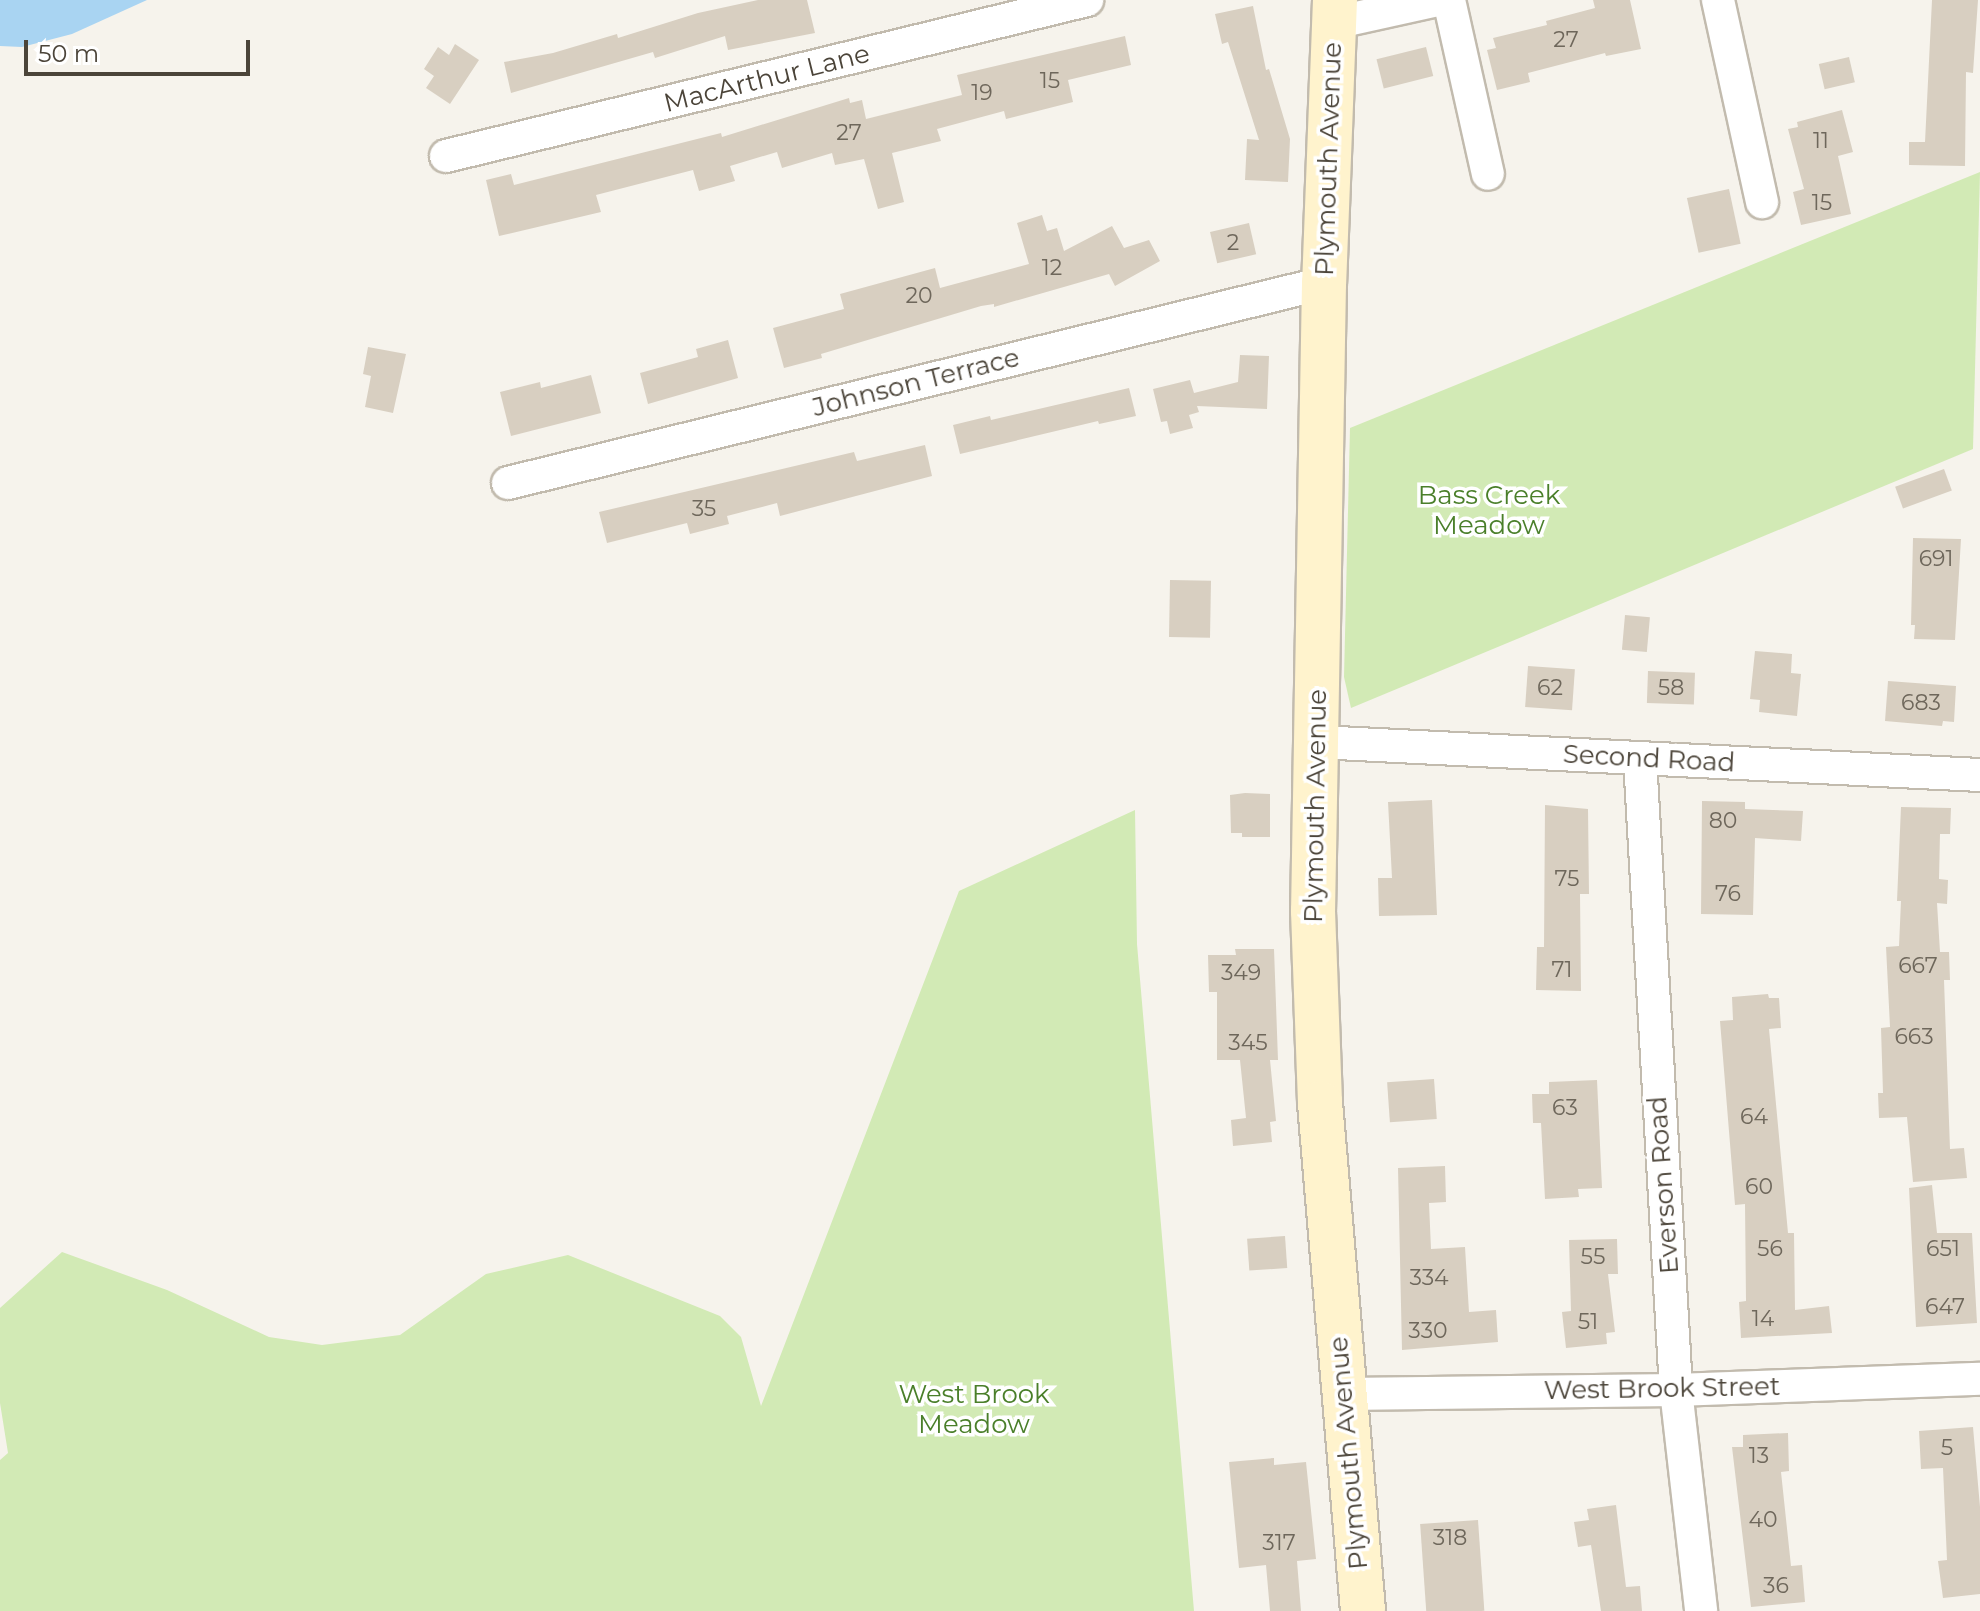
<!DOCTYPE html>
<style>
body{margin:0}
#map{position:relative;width:1980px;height:1611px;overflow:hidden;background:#f6f3ec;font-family:Montserrat,sans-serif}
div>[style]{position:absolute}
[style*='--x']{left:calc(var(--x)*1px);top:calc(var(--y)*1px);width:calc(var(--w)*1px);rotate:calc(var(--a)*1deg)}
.green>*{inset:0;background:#d2eab5}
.water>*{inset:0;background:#a9d4f2}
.building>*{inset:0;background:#d8cfc1;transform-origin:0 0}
.roads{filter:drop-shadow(2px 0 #c2bbae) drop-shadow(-2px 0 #c2bbae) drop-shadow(0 2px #c2bbae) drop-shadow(0 -2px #c2bbae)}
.street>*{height:32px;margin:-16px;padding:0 16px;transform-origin:16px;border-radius:16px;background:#fff}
.secondary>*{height:44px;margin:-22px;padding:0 22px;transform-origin:22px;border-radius:22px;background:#fff3cd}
span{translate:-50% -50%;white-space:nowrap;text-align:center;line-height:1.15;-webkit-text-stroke:7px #fff;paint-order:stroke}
.number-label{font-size:22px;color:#6e675b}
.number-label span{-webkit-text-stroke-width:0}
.street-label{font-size:26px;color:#4b4439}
.park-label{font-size:26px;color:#4a7f2a}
.scale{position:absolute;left:24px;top:40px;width:226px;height:36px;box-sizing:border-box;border:4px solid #4b4439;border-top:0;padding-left:10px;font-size:24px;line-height:28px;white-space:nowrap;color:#4b4439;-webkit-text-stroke:6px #fff;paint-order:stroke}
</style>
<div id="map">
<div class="green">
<i style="clip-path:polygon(1980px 172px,1973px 449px,1351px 708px,1344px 677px,1350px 428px)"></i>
<i style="clip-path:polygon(1135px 810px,1137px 944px,1194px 1611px,0 1611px,0 1460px,8px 1453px,0 1403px,0 1308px,62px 1252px,167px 1290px,269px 1337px,322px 1345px,400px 1335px,486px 1274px,568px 1255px,720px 1316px,741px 1337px,761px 1406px,959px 891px)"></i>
</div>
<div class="water">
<i style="clip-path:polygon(0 0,147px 0,72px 34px,22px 47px,0 46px)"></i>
</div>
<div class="building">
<i style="clip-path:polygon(758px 0,807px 0,815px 33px,728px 50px,725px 36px,655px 58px,653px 52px,511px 93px,504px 62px,553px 53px,617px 34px,618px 38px,698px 13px)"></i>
<i style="clip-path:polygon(1593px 0,1630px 0,1641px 49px,1606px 56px,1605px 53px,1528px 73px,1530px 82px,1497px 90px,1487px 50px,1496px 48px,1493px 38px,1547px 25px,1546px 21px,1595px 8px)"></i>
<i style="clip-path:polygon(1932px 0,1978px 0,1973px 73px,1966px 72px,1965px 166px,1909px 165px,1909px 142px,1925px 142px)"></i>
<i style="clip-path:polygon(1253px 6px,1266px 70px,1269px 69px,1290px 139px,1288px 182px,1245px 180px,1247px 139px,1259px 140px,1228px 42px,1222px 44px,1215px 14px)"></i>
<i style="clip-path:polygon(1125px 36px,1131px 65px,1068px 80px,1073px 102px,1006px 119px,1004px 111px,937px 129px,941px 141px,892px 153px,904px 202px,878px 209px,864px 159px,835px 165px,832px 153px,782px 168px,777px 152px,730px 166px,735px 181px,699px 191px,693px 170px,596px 195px,601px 212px,499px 236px,486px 180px,511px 174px,514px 185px,721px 133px,722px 137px,849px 98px,850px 103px,862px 100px,866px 119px,962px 95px,957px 75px)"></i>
<i style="clip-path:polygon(455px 44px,479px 60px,450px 104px,426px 88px,434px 76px,424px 69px,438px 47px,449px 55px)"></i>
<i style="left:1426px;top:47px;width:30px;height:51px;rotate:76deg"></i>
<i style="left:1849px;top:57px;width:26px;height:31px;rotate:77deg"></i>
<i style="clip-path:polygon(1842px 110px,1853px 152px,1838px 156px,1851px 214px,1801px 225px,1793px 192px,1804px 189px,1788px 129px,1798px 127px,1797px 122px)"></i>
<i style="left:1729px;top:189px;width:56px;height:43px;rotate:78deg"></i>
<i style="clip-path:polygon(1042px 215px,1047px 231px,1057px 228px,1064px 251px,1112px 226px,1124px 248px,1149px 240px,1160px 261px,1115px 286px,1109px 274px,994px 307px,994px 304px,981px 306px,821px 354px,822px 358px,784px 368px,773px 328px,844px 309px,840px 294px,935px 268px,940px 288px,1029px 264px,1017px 223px)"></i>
<i style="left:1249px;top:223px;width:32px;height:40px;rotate:77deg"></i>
<i style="clip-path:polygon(728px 340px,738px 378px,648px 404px,640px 373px,698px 357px,696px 349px)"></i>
<i style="clip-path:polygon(368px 347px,406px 354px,393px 413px,365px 407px,371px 376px,363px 374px)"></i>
<i style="clip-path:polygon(1240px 355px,1269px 356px,1267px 409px,1197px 406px,1199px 412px,1189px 415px,1193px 428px,1170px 434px,1167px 421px,1161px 422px,1153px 389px,1190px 380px,1194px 393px,1238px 382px)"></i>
<i style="clip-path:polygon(591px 375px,601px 413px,511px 436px,500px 392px,540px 382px,541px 388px)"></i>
<i style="clip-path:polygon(1129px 388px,1136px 416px,1099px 424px,1098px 421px,960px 454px,953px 425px,990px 416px,991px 420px)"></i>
<i style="clip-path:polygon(925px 445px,932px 476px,780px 516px,777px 503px,727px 516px,729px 524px,690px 534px,687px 523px,607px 543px,599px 512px,854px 452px,857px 461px)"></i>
<i style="left:1944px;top:469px;width:23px;height:52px;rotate:70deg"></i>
<i style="clip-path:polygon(1913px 538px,1961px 539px,1955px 640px,1914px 639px,1915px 625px,1911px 625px)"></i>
<i style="left:1170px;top:580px;width:41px;height:57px;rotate:1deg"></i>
<i style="left:1625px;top:615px;width:25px;height:35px;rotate:5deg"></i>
<i style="clip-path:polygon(1755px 651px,1792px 654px,1791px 673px,1801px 674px,1797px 716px,1759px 712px,1760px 700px,1750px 699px)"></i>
<i style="left:1528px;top:666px;width:47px;height:41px;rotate:4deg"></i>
<i style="left:1648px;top:671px;width:47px;height:32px;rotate:2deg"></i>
<i style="clip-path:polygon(1888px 681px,1956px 686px,1954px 722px,1943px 721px,1942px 726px,1885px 721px)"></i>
<i style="clip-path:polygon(1245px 793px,1270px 794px,1270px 837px,1242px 837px,1242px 833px,1231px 833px,1230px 795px)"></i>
<i style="clip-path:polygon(1432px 800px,1437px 915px,1379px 916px,1378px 878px,1392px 878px,1388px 802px)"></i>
<i style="clip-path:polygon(1702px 801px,1745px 802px,1745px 809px,1803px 811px,1801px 841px,1755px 838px,1753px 915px,1701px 914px)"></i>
<i style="clip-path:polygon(1545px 805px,1588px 809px,1589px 894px,1580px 894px,1581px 991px,1536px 990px,1537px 947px,1544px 947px)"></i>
<i style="clip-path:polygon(1901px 807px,1951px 808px,1950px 834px,1940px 834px,1939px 879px,1948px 880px,1947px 904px,1937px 903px,1940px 952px,1949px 952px,1950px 980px,1944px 980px,1950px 1149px,1964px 1148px,1967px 1178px,1913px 1182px,1907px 1117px,1879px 1118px,1878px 1093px,1883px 1093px,1881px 1028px,1890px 1027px,1886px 947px,1899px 946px,1901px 901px,1897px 901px)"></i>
<i style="clip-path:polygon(1235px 949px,1274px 949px,1278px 1060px,1270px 1060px,1276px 1121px,1270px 1122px,1272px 1142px,1233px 1146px,1231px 1120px,1246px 1118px,1240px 1060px,1217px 1060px,1217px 992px,1209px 992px,1208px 955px,1236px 955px)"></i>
<i style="clip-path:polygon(1768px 994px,1769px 998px,1779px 998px,1781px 1028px,1769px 1029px,1788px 1233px,1794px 1233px,1795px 1310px,1829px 1306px,1832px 1333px,1741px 1338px,1739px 1302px,1746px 1301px,1745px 1204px,1735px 1205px,1720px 1021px,1733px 1020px,1732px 997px)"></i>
<i style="left:1434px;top:1079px;width:40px;height:47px;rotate:86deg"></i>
<i style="clip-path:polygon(1597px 1080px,1602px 1188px,1578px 1189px,1579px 1197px,1545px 1199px,1541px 1123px,1533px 1123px,1532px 1094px,1549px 1094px,1549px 1082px)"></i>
<i style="clip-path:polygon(1445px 1166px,1446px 1202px,1429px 1203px,1431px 1249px,1465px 1247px,1469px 1312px,1496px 1310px,1498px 1342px,1402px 1350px,1398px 1168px)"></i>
<i style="clip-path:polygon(1932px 1185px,1937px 1233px,1972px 1233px,1977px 1323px,1916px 1327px,1909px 1188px)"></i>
<i style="left:1285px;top:1236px;width:32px;height:38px;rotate:86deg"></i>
<i style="clip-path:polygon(1617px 1239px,1618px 1274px,1608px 1274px,1615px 1332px,1606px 1333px,1607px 1344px,1566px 1348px,1562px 1312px,1571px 1311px,1569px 1240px)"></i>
<i style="clip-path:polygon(1973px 1427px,1980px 1507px,1980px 1594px,1943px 1598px,1938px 1561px,1947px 1560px,1943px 1468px,1921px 1469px,1919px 1431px)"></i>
<i style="clip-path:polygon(1788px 1433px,1789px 1471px,1781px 1472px,1791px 1566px,1802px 1565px,1805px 1602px,1751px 1607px,1732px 1447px,1743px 1447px,1743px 1435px)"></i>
<i style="clip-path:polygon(1274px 1458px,1274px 1465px,1306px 1462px,1316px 1559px,1297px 1561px,1301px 1611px,1270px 1611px,1266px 1565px,1239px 1568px,1229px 1462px)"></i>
<i style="clip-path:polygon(1616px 1505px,1626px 1587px,1640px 1586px,1642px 1611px,1601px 1611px,1591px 1545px,1578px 1547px,1574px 1522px,1589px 1520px,1587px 1509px)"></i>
<i style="left:1478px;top:1520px;width:91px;height:58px;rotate:86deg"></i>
</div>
<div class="roads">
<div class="street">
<i style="--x:1449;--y:0;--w:178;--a:77.4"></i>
<i style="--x:1718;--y:0;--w:207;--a:77.7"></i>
<i style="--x:1334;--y:23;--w:107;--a:-12.5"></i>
<i style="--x:446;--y:156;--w:660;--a:-13.68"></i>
<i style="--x:508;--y:483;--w:840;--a:-13.77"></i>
<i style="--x:1317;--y:742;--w:664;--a:2.85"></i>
<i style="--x:1640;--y:759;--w:632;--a:86.73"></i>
<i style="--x:1676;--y:1390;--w:222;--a:83.5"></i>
<i style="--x:1344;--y:1394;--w:332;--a:-0.7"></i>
<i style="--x:1676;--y:1390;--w:304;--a:-2.1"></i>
</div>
<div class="secondary">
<i style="--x:1335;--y:0;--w:283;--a:92.2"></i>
<i style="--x:1324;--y:283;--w:628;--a:91"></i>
<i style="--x:1313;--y:911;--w:192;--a:87.9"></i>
<i style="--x:1320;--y:1103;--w:510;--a:85.16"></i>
</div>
</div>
<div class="number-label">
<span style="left:1566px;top:40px">27</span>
<span style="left:1050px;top:81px">15</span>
<span style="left:982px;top:93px">19</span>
<span style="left:849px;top:133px">27</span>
<span style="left:1821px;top:141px">11</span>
<span style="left:1822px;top:203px">15</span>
<span style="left:1233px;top:243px">2</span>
<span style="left:1052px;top:268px">12</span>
<span style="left:919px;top:296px">20</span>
<span style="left:704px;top:509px">35</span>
<span style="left:1936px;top:559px">691</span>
<span style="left:1550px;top:688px">62</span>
<span style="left:1671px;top:688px">58</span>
<span style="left:1921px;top:703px">683</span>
<span style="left:1723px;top:821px">80</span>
<span style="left:1567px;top:879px">75</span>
<span style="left:1728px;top:894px">76</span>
<span style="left:1918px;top:966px">667</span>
<span style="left:1562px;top:970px">71</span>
<span style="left:1241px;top:973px">349</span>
<span style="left:1914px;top:1037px">663</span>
<span style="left:1248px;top:1043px">345</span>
<span style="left:1565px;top:1108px">63</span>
<span style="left:1754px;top:1117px">64</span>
<span style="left:1759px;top:1187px">60</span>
<span style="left:1770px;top:1249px">56</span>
<span style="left:1943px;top:1249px">651</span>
<span style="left:1593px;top:1257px">55</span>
<span style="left:1429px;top:1278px">334</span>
<span style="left:1945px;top:1307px">647</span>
<span style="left:1763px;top:1319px">14</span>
<span style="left:1588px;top:1322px">51</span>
<span style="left:1428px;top:1331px">330</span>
<span style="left:1947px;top:1448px">5</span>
<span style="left:1759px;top:1456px">13</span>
<span style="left:1763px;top:1520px">40</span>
<span style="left:1450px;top:1538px">318</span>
<span style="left:1279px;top:1543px">317</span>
<span style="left:1776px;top:1586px">36</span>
</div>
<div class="street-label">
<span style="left:767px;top:79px;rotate:-14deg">MacArthur Lane</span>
<span style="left:1329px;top:159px;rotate:-88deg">Plymouth Avenue</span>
<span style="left:916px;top:383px;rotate:-14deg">Johnson Terrace</span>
<span style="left:1649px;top:759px;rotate:3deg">Second Road</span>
<span style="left:1316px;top:806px;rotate:-89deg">Plymouth Avenue</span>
<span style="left:1664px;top:1185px;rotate:-94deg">Everson Road</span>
<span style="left:1662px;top:1389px;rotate:-1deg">West Brook Street</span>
<span style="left:1349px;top:1453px;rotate:-95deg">Plymouth Avenue</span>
</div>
<div class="park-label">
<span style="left:1489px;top:511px">Bass Creek<br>Meadow</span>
<span style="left:974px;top:1410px">West Brook<br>Meadow</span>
</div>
<div class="scale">50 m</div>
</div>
